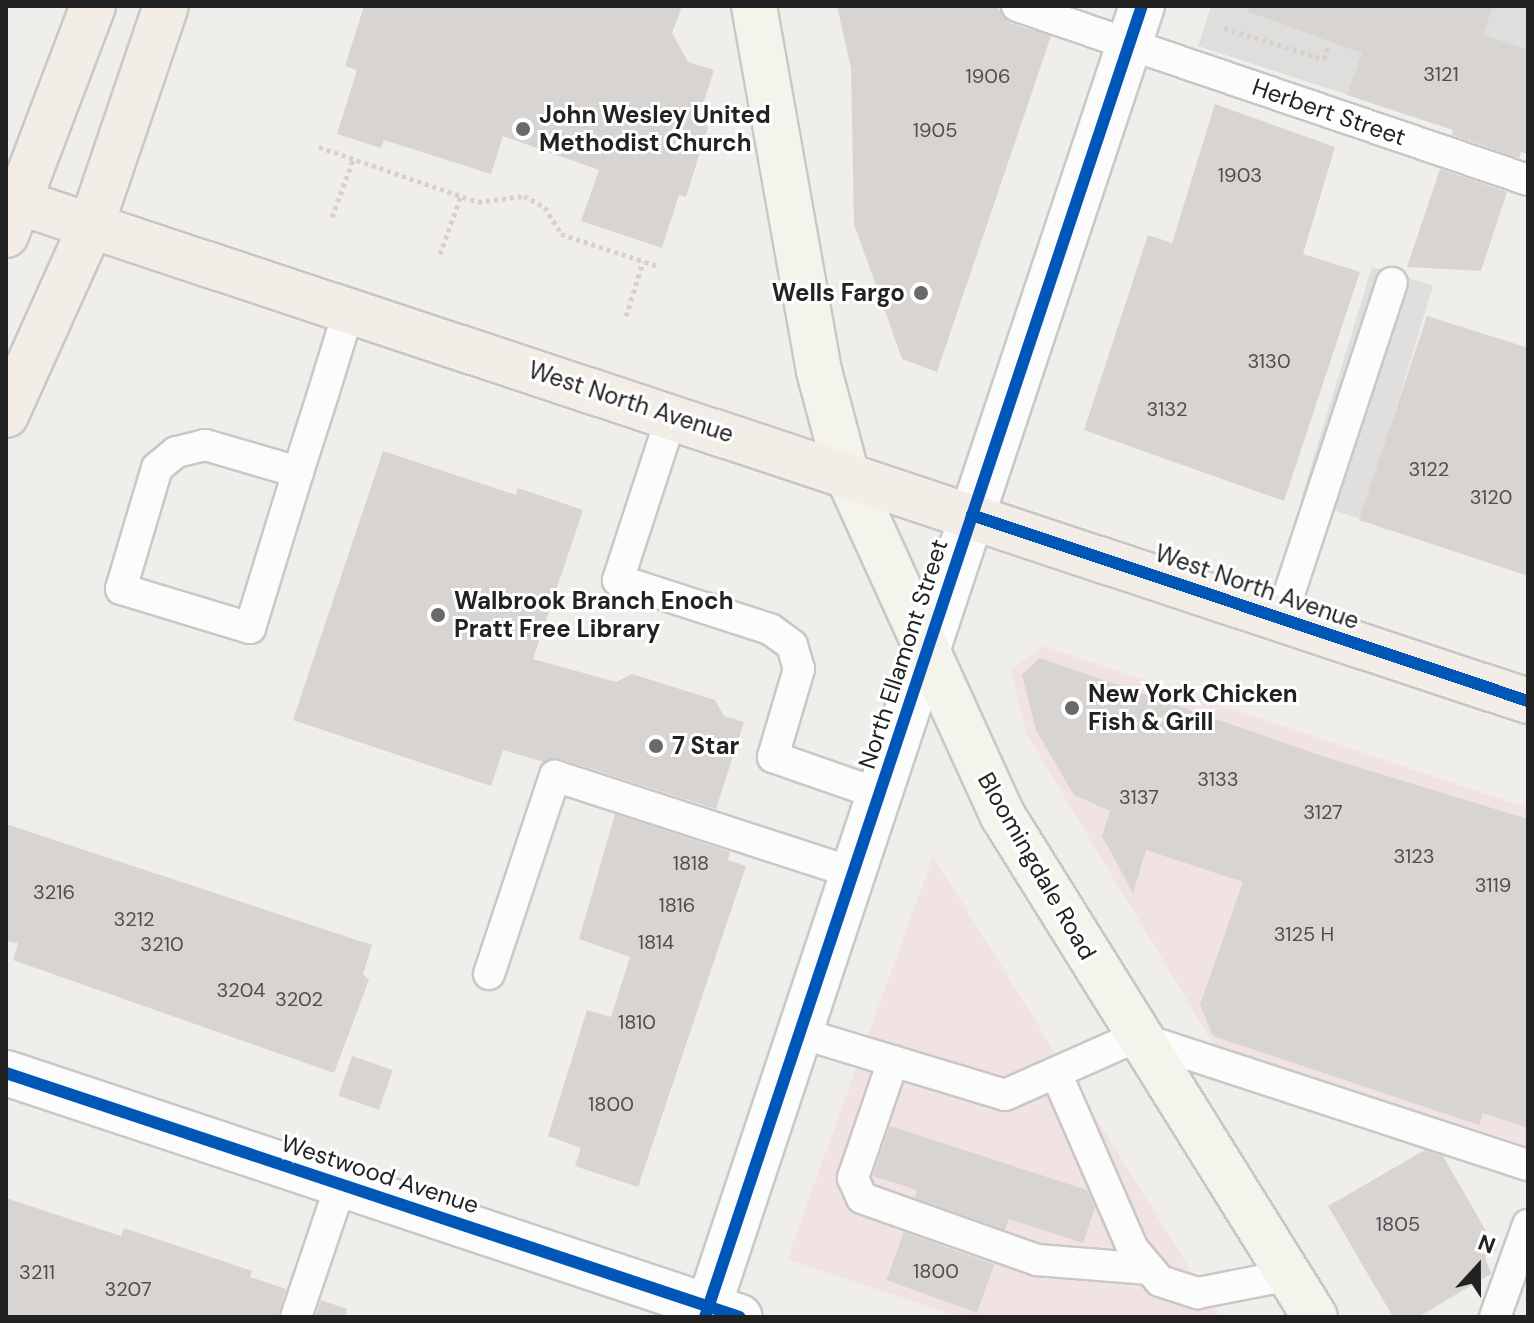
<!DOCTYPE html>
<style>
body{margin:0}
#map{position:relative;width:1534px;height:1323px;overflow:hidden;background:#f0eeeb;font-family:"DM Sans",sans-serif}
div>[style]{position:absolute}
[style*='--x']{left:calc(var(--x)*1px);top:calc(var(--y)*1px);width:calc(var(--w)*1px);rotate:calc(var(--a)*1deg)}
.commercial>*{inset:0;background:#f1e3e1}
.religious>*{inset:0;background:#dededc}
.parking>*{inset:0;background:#e0dfde;transform-origin:0 0}
.building>*{inset:0;background:#d7d4d2;transform-origin:0 0}
.path>*{height:5px;margin-top:-2.5px;transform-origin:0;background:repeating-linear-gradient(90deg,#dccecd 0 4px,transparent 0 8px)}
.roads{filter:drop-shadow(2px 0 #c9c8c7) drop-shadow(-2px 0 #c9c8c7) drop-shadow(0 2px #c9c8c7) drop-shadow(0 -2px #c9c8c7)}
.lane>*{height:30px;margin:-15px;padding:0 15px;transform-origin:15px;border-radius:15px;background:#fdfcfc}
.street>*{height:44px;margin:-22px;padding:0 22px;transform-origin:22px;border-radius:22px;background:#fdfcfc}
.secondary>*{height:44px;margin:-22px;padding:0 22px;transform-origin:22px;border-radius:22px;background:#f4f4ed}
.primary>*{height:44px;margin:-22px;padding:0 22px;transform-origin:22px;border-radius:22px;background:#f3ede7}
.cycleway>*{height:12px;margin:-6px;padding:0 6px;transform-origin:6px;border-radius:6px;background:#0057b8}
.dots>*{width:22px;height:22px;translate:-50% -50%;box-sizing:border-box;border:4px solid #fff;border-radius:50%}
span{translate:-50% -50%;white-space:nowrap;text-align:center;line-height:1.15;-webkit-text-stroke:6px #fff;paint-order:stroke}
.number-label{font-size:20px;color:#4f4e4e}
.number-label span{-webkit-text-stroke-width:0}
.street-label{font-size:24px;color:#222}
.poi-label{font-size:24px;color:#222;font-weight:700}
.left{translate:0 -50%;text-align:left}
.right{translate:-100% -50%;text-align:right}
.frame{position:absolute;inset:0;border:8px solid #222;pointer-events:none}
.north{position:absolute;left:1438px;top:1227px;width:80px;height:80px;-webkit-text-stroke:6px #fff;paint-order:stroke;rotate:21deg;font-size:22px;font-weight:700;line-height:32px;text-align:center;color:#222}
.north::after{content:'';display:block;margin:auto;width:28px;height:36px;background:#222;clip-path:polygon(50% 0,100% 100%,50% 72%,0 100%)}
</style>
<div id="map">
<div class="commercial">
<i style="clip-path:polygon(1043px 646px,1528px 808px,1528px 1146px,1214px 1045px,1026px 733px,1011px 669px)"></i>
<i style="clip-path:polygon(933px 856px,1220px 1317px,959px 1317px,787px 1259px)"></i>
</div>
<div class="religious">
<i style="clip-path:polygon(1211px 6px,1528px 6px,1528px 154px,1198px 46px)"></i>
</div>
<div class="parking">
<i style="left:1372px;top:267px;width:64px;height:244px;rotate:17deg"></i>
</div>
<div class="building">
<i style="clip-path:polygon(364px 6px,682px 6px,672px 33px,688px 62px,714px 70px,698px 120px,709px 124px,686px 197px,679px 195px,662px 248px,581px 221px,599px 170px,503px 136px,491px 174px,384px 140px,381px 148px,337px 134px,357px 70px,345px 66px)"></i>
<i style="clip-path:polygon(837px 6px,996px 6px,1010px 23px,1051px 36px,937px 372px,902px 359px,854px 224px,851px 68px)"></i>
<i style="clip-path:polygon(1248px 6px,1493px 6px,1483px 35px,1528px 50px,1528px 154px,1521px 152px,1519px 158px,1452px 135px,1453px 130px,1347px 95px,1362px 53px,1247px 11px)"></i>
<i style="clip-path:polygon(1215px 104px,1335px 147px,1303px 254px,1360px 272px,1284px 501px,1084px 430px,1148px 235px,1172px 243px)"></i>
<i style="clip-path:polygon(1440px 169px,1507px 192px,1481px 271px,1407px 267px)"></i>
<i style="clip-path:polygon(1427px 316px,1528px 348px,1528px 576px,1359px 520px)"></i>
<i style="clip-path:polygon(383px 451px,516px 495px,518px 488px,583px 510px,533px 659px,616px 682px,632px 674px,715px 700px,724px 716px,744px 722px,716px 809px,561px 759px,544px 762px,503px 750px,491px 786px,293px 720px)"></i>
<i style="clip-path:polygon(1040px 658px,1325px 757px,1528px 819px,1528px 1128px,1483px 1113px,1479px 1125px,1213px 1036px,1200px 1005px,1243px 882px,1146px 850px,1133px 893px,1102px 836px,1110px 811px,1074px 795px,1036px 730px,1022px 675px)"></i>
<i style="clip-path:polygon(615px 814px,730px 852px,728px 860px,746px 866px,638px 1187px,575px 1166px,581px 1148px,548px 1136px,587px 1010px,611px 1017px,630px 957px,579px 939px)"></i>
<i style="clip-path:polygon(6px 824px,372px 945px,363px 974px,369px 980px,334px 1073px,13px 960px,18px 943px,6px 941px)"></i>
<i style="left:352px;top:1056px;width:43px;height:42px;rotate:19deg"></i>
<i style="clip-path:polygon(890px 1126px,1087px 1190px,1095px 1207px,1083px 1243px,1009px 1219px,1005px 1230px,915px 1198px,917px 1190px,873px 1176px)"></i>
<i style="clip-path:polygon(1425px 1150px,1443px 1156px,1497px 1250px,1485px 1257px,1491px 1274px,1418px 1317px,1393px 1317px,1328px 1206px)"></i>
<i style="clip-path:polygon(6px 1198px,121px 1236px,124px 1228px,252px 1271px,250px 1277px,286px 1289px,278px 1317px,6px 1317px)"></i>
<i style="left:904px;top:1232px;width:96px;height:51px;rotate:20deg"></i>
<i style="clip-path:polygon(321px 1300px,347px 1309px,345px 1317px,315px 1317px)"></i>
</div>
<div class="path">
<i style="--x:1224;--y:28;--w:105;--a:17.2"></i>
<i style="--x:1324;--y:59;--w:15;--a:-74"></i>
<i style="--x:319;--y:147;--w:168;--a:19.1"></i>
<i style="--x:478;--y:202;--w:46;--a:-7.4"></i>
<i style="--x:524;--y:196;--w:24;--a:28"></i>
<i style="--x:545;--y:207;--w:31;--a:59"></i>
<i style="--x:561;--y:234;--w:102;--a:18.3"></i>
<i style="--x:332;--y:217;--w:61;--a:-69.8"></i>
<i style="--x:440;--y:254;--w:62;--a:-70.1"></i>
<i style="--x:626;--y:316;--w:57;--a:-72.5"></i>
</div>
<div class="roads">
<div class="lane">
<i style="--x:1017;--y:6;--w:540;--a:18.8"></i>
<i style="--x:672;--y:415;--w:174;--a:108.1"></i>
<i style="--x:618;--y:580;--w:160;--a:17.9"></i>
<i style="--x:770;--y:629;--w:27;--a:36"></i>
<i style="--x:792;--y:645;--w:25;--a:74"></i>
<i style="--x:799;--y:669;--w:92;--a:106.5"></i>
<i style="--x:773;--y:757;--w:112;--a:19.2"></i>
<i style="--x:298;--y:472;--w:97;--a:-163.8"></i>
<i style="--x:205;--y:445;--w:30;--a:166"></i>
<i style="--x:176;--y:452;--w:25;--a:140"></i>
<i style="--x:157;--y:468;--w:126;--a:106.6"></i>
<i style="--x:121;--y:589;--w:135;--a:16.8"></i>
<i style="--x:250;--y:628;--w:163;--a:-72.9"></i>
<i style="--x:298;--y:472;--w:82;--a:-72.2"></i>
<i style="--x:323;--y:394;--w:88;--a:-72.8"></i>
<i style="--x:1281;--y:618;--w:353;--a:-71.7"></i>
<i style="--x:489;--y:974;--w:209;--a:-71.6"></i>
<i style="--x:555;--y:776;--w:313;--a:18"></i>
<i style="--x:800;--y:1033;--w:214;--a:16.8"></i>
<i style="--x:1005;--y:1095;--w:143;--a:-23.9"></i>
<i style="--x:1136;--y:1037;--w:412;--a:18.1"></i>
<i style="--x:893;--y:1061;--w:124;--a:108.9"></i>
<i style="--x:853;--y:1178;--w:22;--a:66"></i>
<i style="--x:862;--y:1198;--w:186;--a:19.5"></i>
<i style="--x:1037;--y:1260;--w:113;--a:4.6"></i>
<i style="--x:1056;--y:1073;--w:192;--a:66.4"></i>
<i style="--x:1133;--y:1249;--w:42;--a:49.8"></i>
<i style="--x:1160;--y:1281;--w:40;--a:18"></i>
<i style="--x:1198;--y:1293;--w:94;--a:-11.1"></i>
<i style="--x:296;--y:1317;--w:140;--a:-71.3"></i>
<i style="--x:1495;--y:1317;--w:98;--a:-70.3"></i>
</div>
<div class="street">
<i style="--x:6;--y:1073;--w:773;--a:18.39"></i>
<i style="--x:705;--y:1317;--w:1382;--a:-71.57"></i>
</div>
<div class="secondary">
<i style="--x:754;--y:6;--w:371;--a:79.9"></i>
<i style="--x:819;--y:371;--w:105;--a:75"></i>
<i style="--x:846;--y:472;--w:378;--a:65.5"></i>
<i style="--x:1003;--y:816;--w:590;--a:58.09"></i>
</div>
<div class="primary">
<i style="--x:22;--y:203;--w:1586;--a:18.3"></i>
<i style="--x:6;--y:235;--w:245;--a:-69.2"></i>
<i style="--x:6;--y:415;--w:207;--a:-65.8"></i>
<i style="--x:91;--y:226;--w:232;--a:-71.2"></i>
</div>
</div>
<div class="cycleway">
<i style="--x:972;--y:515;--w:586;--a:18.5"></i>
<i style="--x:6;--y:1073;--w:773;--a:18.39"></i>
<i style="--x:705;--y:1317;--w:1382;--a:-71.57"></i>
</div>
<div class="dots">
<i style="left:523px;top:129px;background:#6a6968"></i>
<i style="left:921px;top:293px;background:#6a6968"></i>
<i style="left:438px;top:615px;background:#6a6968"></i>
<i style="left:1072px;top:708px;background:#6a6968"></i>
<i style="left:656px;top:746px;background:#6a6968"></i>
</div>
<div class="number-label">
<span style="left:1441px;top:74px">3121</span>
<span style="left:988px;top:76px">1906</span>
<span style="left:935px;top:130px">1905</span>
<span style="left:1240px;top:175px">1903</span>
<span style="left:1269px;top:361px">3130</span>
<span style="left:1167px;top:409px">3132</span>
<span style="left:1429px;top:469px">3122</span>
<span style="left:1491px;top:497px">3120</span>
<span style="left:1218px;top:779px">3133</span>
<span style="left:1139px;top:797px">3137</span>
<span style="left:1323px;top:812px">3127</span>
<span style="left:1414px;top:856px">3123</span>
<span style="left:691px;top:863px">1818</span>
<span style="left:1493px;top:885px">3119</span>
<span style="left:54px;top:892px">3216</span>
<span style="left:677px;top:905px">1816</span>
<span style="left:134px;top:919px">3212</span>
<span style="left:1304px;top:934px">3125 H</span>
<span style="left:656px;top:942px">1814</span>
<span style="left:162px;top:944px">3210</span>
<span style="left:241px;top:990px">3204</span>
<span style="left:299px;top:999px">3202</span>
<span style="left:637px;top:1022px">1810</span>
<span style="left:611px;top:1104px">1800</span>
<span style="left:1398px;top:1224px">1805</span>
<span style="left:936px;top:1271px">1800</span>
<span style="left:37px;top:1272px">3211</span>
<span style="left:128px;top:1289px">3207</span>
</div>
<div class="street-label">
<span style="left:1329px;top:112px;rotate:19deg">Herbert Street</span>
<span style="left:631px;top:402px;rotate:18deg">West North Avenue</span>
<span style="left:1257px;top:587px;rotate:19deg">West North Avenue</span>
<span style="left:903px;top:654px;rotate:-72deg">North Ellamont Street</span>
<span style="left:1037px;top:866px;rotate:60deg">Bloomingdale Road</span>
<span style="left:380px;top:1174px;rotate:18deg">Westwood Avenue</span>
</div>
<div class="poi-label">
<span class="left" style="left:539px;top:129px">John Wesley United<br>Methodist Church</span>
<span class="right" style="left:905px;top:293px">Wells Fargo</span>
<span class="left" style="left:454px;top:615px">Walbrook Branch Enoch<br>Pratt Free Library</span>
<span class="left" style="left:1088px;top:708px">New York Chicken<br>Fish &amp; Grill</span>
<span class="left" style="left:672px;top:746px">7 Star</span>
</div>
<div class="frame"></div>
<div class="north">N</div>
</div>
